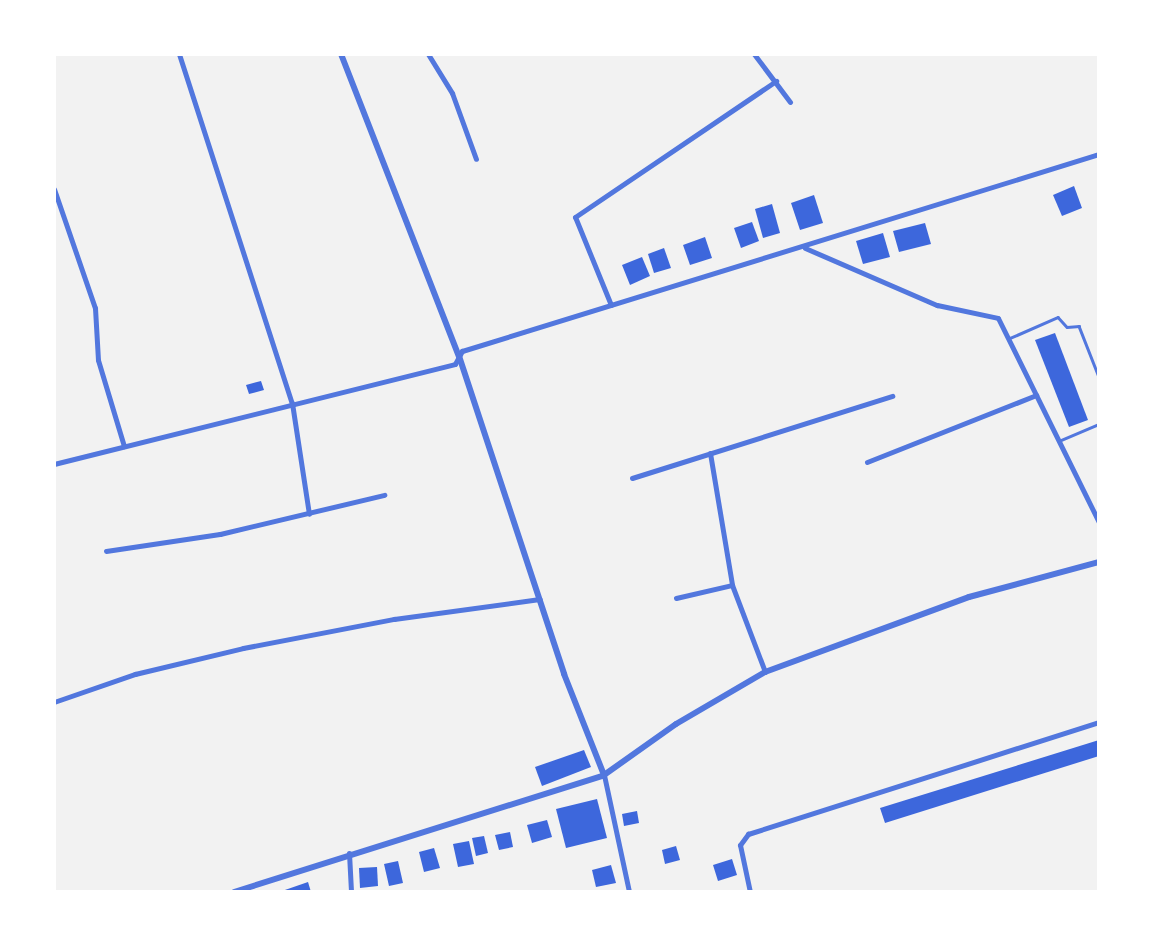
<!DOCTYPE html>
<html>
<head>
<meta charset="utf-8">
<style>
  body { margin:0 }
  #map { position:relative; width:1153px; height:946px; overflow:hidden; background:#f2f2f2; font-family:Inter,sans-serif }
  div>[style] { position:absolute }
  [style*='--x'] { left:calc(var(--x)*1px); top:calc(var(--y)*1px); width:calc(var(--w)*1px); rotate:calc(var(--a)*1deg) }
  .building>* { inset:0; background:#3d67dc }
  .service>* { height:2.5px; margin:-1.25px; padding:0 1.25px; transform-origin:1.25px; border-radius:1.25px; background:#5277de }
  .minor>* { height:5px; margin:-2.5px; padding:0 2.5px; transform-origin:2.5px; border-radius:2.5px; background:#5277de }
  .tertiary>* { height:6px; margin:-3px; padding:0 3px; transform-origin:3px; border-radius:3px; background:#5277de }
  span { translate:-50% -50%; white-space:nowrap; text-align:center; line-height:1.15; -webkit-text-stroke:7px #fff; paint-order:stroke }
  .frame { position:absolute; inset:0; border:56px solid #fff; pointer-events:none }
</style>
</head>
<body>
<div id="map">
  <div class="building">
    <i style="clip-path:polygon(1074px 186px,1082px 208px,1062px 216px,1053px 195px)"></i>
    <i style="clip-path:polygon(814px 195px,823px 223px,800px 230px,791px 203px)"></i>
    <i style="clip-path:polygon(772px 204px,780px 233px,763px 238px,755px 209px)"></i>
    <i style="clip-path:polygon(752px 222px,759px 241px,741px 248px,734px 228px)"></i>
    <i style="clip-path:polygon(925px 223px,931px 244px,899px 252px,893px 231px)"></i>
    <i style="clip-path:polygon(883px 233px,890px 257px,863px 264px,856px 241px)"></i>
    <i style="clip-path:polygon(705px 237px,712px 258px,690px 265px,683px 245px)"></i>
    <i style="clip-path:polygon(664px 248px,671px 268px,654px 273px,648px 254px)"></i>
    <i style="clip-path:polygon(642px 257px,650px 276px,630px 285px,622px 265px)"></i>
    <i style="clip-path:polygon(1055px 333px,1088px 420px,1069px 427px,1035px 340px)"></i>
    <i style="clip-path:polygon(261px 381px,264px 390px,249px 394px,246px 385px)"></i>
    <i style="clip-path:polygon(1099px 740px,1099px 756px,885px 823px,880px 808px)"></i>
    <i style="clip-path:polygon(584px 750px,591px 767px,542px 786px,535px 767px)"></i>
    <i style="clip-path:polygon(597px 799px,607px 838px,566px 848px,556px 809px)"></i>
    <i style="clip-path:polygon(637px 811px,639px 823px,624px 826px,622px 814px)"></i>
    <i style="clip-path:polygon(547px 820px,552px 837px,532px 843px,527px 825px)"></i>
    <i style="clip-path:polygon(510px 832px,513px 847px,499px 850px,495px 835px)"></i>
    <i style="clip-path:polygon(484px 836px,488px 853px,476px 856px,472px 838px)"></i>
    <i style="clip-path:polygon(469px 841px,474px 864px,458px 867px,453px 844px)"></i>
    <i style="clip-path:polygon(676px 846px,680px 860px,665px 864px,662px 850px)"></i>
    <i style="clip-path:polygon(434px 848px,440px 868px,424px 872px,419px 852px)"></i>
    <i style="clip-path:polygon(732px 859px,737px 875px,718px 881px,713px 865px)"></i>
    <i style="clip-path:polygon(398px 861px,403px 883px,389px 886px,384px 864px)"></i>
    <i style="clip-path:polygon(611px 865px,616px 883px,596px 887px,592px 870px)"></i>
    <i style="clip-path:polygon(377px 867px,378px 886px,360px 888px,359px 868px)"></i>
    <i style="clip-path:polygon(308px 882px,311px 892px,282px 892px,282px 891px)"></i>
  </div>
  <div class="service">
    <i style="--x:1010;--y:338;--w:52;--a:-23.6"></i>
    <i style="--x:1058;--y:317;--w:13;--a:48"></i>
    <i style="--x:1067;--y:327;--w:12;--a:-5"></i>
    <i style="--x:1079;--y:326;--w:55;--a:68.6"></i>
    <i style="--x:1059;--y:441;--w:43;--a:-23"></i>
  </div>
  <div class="minor">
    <i style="--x:179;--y:54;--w:367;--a:72.1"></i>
    <i style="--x:292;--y:403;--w:112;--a:81.3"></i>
    <i style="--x:428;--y:54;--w:46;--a:58.4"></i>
    <i style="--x:452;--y:93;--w:70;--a:70"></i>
    <i style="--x:754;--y:54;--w:60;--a:53.1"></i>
    <i style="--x:54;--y:189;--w:126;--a:71"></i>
    <i style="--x:95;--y:308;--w:52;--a:86.7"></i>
    <i style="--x:98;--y:360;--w:90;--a:73.2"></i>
    <i style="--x:805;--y:248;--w:144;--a:23.4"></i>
    <i style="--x:937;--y:305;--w:62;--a:12"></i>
    <i style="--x:998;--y:318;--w:228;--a:63.7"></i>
    <i style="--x:611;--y:305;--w:95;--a:-112.2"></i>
    <i style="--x:575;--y:217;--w:243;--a:-34.1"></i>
    <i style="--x:710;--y:453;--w:134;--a:80.5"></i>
    <i style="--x:732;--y:585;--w:93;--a:69.2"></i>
    <i style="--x:867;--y:462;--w:182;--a:-21.6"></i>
    <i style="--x:54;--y:464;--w:413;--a:-14"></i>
    <i style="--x:455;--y:364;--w:15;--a:-62"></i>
    <i style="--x:462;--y:351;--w:667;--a:-17.18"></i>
    <i style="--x:632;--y:478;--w:273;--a:-17.5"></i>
    <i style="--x:106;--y:551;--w:115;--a:-8.5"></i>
    <i style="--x:220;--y:534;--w:169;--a:-13.4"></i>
    <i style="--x:676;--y:598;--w:57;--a:-13.1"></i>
    <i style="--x:54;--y:702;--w:86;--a:-19.1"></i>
    <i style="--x:135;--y:674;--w:111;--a:-13.5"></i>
    <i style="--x:243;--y:648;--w:154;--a:-10.9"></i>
    <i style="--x:394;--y:619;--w:147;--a:-7.8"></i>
    <i style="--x:604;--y:775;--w:120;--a:77.9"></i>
    <i style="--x:349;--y:853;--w:39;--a:87"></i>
    <i style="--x:750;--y:892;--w:48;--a:-102"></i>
    <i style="--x:740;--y:845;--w:14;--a:-54"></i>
    <i style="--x:748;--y:834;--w:368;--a:-17.7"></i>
  </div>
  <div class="tertiary">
    <i style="--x:341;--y:54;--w:324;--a:68.7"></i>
    <i style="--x:459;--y:356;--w:335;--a:71.7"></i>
    <i style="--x:564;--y:674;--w:109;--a:68.4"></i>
    <i style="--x:234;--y:892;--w:388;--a:-17.5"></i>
    <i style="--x:604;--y:775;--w:88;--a:-35.3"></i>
    <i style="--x:676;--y:724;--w:103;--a:-30.3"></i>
    <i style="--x:765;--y:672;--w:217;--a:-20.2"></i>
    <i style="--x:969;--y:597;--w:135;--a:-15.1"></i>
  </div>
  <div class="frame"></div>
</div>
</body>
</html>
